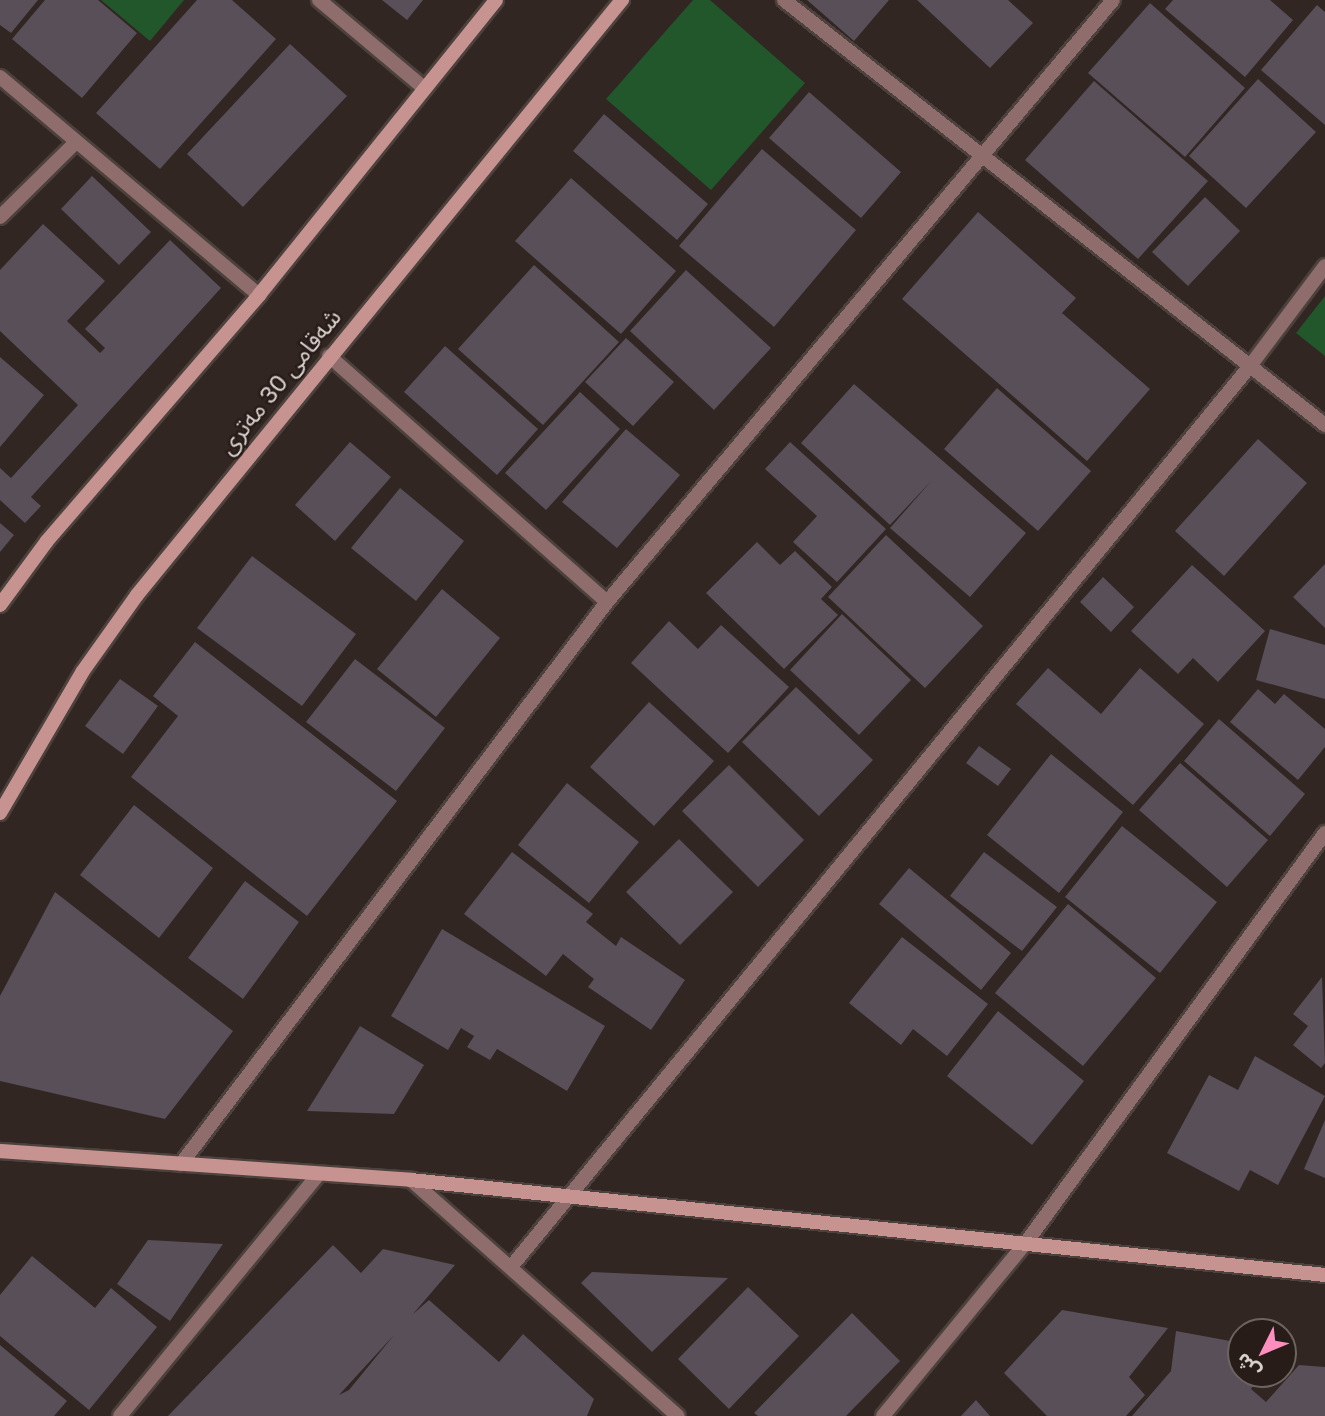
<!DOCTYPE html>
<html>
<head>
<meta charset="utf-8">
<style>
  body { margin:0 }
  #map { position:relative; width:1325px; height:1416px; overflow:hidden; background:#312621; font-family:"Golos Text","Noto Sans Arabic",sans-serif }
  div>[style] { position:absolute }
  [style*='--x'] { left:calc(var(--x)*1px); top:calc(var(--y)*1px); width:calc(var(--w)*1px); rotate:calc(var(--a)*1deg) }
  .green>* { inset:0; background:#21572b }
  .building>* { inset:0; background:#584f59 }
  .roads { filter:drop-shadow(2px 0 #4c413c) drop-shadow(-2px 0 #4c413c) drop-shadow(0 2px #4c413c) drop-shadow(0 -2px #4c413c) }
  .street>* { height:14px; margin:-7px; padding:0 7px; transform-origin:7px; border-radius:7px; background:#8e6d6c }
  .secondary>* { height:14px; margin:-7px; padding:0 7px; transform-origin:7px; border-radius:7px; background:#c79391 }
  span { translate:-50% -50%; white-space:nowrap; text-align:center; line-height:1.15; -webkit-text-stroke:5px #271c18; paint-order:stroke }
  .street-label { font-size:24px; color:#d7cfcc }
  .north { position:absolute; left:1227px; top:1318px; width:70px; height:70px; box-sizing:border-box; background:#271c18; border:2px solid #6d6460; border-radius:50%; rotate:227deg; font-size:19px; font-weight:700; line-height:28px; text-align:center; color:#d7cfcc }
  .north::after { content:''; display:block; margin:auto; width:24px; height:32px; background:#fe8ebe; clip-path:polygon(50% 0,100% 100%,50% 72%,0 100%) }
</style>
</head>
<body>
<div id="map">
  <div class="green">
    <i style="clip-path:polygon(101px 0,184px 0,150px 41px)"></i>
    <i style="clip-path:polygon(693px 0,710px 0,805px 83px,711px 190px,606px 99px)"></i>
    <i style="clip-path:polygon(1325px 296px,1325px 356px,1296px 333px)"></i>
  </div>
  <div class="building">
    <i style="clip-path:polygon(0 0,38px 0,11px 33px,0 25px)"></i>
    <i style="clip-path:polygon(45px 0,98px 0,137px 33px,82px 98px,12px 39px)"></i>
    <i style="clip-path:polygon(197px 0,232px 0,276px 39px,160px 169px,96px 113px)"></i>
    <i style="clip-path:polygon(382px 0,423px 0,407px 20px)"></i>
    <i style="clip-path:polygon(807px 0,889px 0,854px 41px)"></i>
    <i style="clip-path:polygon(917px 0,1008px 0,1033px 23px,990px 68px)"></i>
    <i style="clip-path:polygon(1173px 0,1270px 0,1293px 20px,1245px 77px,1165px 9px)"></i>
    <i style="clip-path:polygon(1150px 3px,1245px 88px,1185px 157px,1088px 73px)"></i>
    <i style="clip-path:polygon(1317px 5px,1325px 12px,1325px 125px,1261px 70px)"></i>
    <i style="clip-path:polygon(290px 44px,347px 96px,243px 207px,187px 154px)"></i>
    <i style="clip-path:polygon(1258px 79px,1316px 132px,1246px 208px,1189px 156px)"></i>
    <i style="clip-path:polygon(1094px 81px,1208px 181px,1138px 259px,1025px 160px)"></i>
    <i style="clip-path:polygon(809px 92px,901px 172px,861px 218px,769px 138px)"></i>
    <i style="clip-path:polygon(604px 114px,708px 204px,677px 240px,573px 151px)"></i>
    <i style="clip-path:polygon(762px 149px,856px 230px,774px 327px,679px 246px)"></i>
    <i style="clip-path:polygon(92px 176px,151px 232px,119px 265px,61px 209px)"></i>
    <i style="clip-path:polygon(571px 178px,676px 271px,621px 334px,515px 241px)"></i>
    <i style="clip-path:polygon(1205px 197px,1240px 231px,1188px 286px,1152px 252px)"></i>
    <i style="clip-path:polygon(978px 212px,1076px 298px,1062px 313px,1150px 389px,1087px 461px,902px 299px)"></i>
    <i style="clip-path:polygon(43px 224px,105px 281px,67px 321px,100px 353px,105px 348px,85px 329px,170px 240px,221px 288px,31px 497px,41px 506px,25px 523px,0 500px,0 468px,11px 478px,78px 405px,0 331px,0 270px)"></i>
    <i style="clip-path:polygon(534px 265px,619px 342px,543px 425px,458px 349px)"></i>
    <i style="clip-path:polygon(686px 270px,771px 348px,714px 410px,630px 331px)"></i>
    <i style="clip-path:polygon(626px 338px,674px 382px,633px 426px,585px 382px)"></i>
    <i style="clip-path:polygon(445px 346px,538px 429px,497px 475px,404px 392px)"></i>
    <i style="clip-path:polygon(0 357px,44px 395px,0 447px)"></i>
    <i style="clip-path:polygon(854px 384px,1026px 533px,970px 597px,890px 528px,933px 479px,890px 525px,801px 443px)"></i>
    <i style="clip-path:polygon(997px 388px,1091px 471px,1038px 531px,944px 449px)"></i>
    <i style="clip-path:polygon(580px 392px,620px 429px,546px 510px,505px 473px)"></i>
    <i style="clip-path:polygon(626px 429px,680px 475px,617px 548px,562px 502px)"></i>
    <i style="clip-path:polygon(1258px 439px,1307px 483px,1224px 576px,1175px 531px)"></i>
    <i style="clip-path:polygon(350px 442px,391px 477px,335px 541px,295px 505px)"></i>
    <i style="clip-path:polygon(790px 442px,886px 529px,837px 582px,793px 542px,817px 516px,765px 469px)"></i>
    <i style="clip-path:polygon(400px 488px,464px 541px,416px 601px,351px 548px)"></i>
    <i style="clip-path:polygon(0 523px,14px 535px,0 552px)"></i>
    <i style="clip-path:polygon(886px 535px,983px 626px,925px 688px,828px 597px)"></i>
    <i style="clip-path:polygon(757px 542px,780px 565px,795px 551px,832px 587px,821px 599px,838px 615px,784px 669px,706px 593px)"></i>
    <i style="clip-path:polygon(252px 556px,356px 634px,302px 706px,197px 628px)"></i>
    <i style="clip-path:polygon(1325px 564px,1325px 628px,1293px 597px)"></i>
    <i style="clip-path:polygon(1192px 565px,1265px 631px,1218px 682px,1193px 658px,1178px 674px,1131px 631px)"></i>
    <i style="clip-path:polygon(1103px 577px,1134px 607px,1111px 632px,1080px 602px)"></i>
    <i style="clip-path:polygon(442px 589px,500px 638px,436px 717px,377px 669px)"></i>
    <i style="clip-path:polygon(842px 614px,911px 680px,859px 735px,790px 670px)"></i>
    <i style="clip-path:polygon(669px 621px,698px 649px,721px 625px,789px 687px,728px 753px,631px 663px)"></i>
    <i style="clip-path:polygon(1270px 629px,1325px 645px,1325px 699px,1256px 680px)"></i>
    <i style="clip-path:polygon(195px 642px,397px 801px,307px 916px,131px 777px,178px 716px,153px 696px)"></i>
    <i style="clip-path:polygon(355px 659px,445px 728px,396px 791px,306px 722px)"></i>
    <i style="clip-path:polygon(1048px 668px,1101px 714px,1140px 668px,1204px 724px,1133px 805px,1016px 704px)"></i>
    <i style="clip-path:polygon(120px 679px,158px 706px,123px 754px,85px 726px)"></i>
    <i style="clip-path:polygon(796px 687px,873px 760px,819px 816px,742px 742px)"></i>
    <i style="clip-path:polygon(1258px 689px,1275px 704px,1284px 694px,1325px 729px,1325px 747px,1298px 780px,1230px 722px)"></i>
    <i style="clip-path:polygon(649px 702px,714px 761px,654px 826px,590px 767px)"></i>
    <i style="clip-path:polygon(1219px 719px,1305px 794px,1270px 836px,1184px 761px)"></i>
    <i style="clip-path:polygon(979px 746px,1011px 769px,998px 786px,966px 763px)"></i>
    <i style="clip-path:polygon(1051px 754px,1123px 812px,1059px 893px,987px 835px)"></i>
    <i style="clip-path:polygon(1180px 763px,1268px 840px,1227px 887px,1139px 810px)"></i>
    <i style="clip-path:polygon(729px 765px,804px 840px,758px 887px,682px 811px)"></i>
    <i style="clip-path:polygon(567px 783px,639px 842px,589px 903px,518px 845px)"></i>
    <i style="clip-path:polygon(134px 805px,213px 868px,159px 938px,80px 875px)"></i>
    <i style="clip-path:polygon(1122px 826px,1217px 902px,1160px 973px,1065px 897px)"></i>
    <i style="clip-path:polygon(679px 839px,733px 892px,680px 945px,626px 892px)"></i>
    <i style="clip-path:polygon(512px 852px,593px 914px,586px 922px,616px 946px,621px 937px,685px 980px,651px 1030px,588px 987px,594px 979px,563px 954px,546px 976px,464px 914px)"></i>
    <i style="clip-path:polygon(984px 852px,1057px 907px,1022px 951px,950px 896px)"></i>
    <i style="clip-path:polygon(909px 868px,1011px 953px,981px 990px,879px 904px)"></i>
    <i style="clip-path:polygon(245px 881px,299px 922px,243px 999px,188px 958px)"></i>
    <i style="clip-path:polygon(55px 892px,233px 1031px,165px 1119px,0 1081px,0 996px)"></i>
    <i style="clip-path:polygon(1068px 904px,1156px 978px,1083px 1066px,995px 993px)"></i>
    <i style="clip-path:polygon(442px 929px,605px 1026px,567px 1091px,497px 1049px,490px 1060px,467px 1047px,474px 1036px,461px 1028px,448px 1050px,391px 1016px)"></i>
    <i style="clip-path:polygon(902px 937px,988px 1004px,947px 1056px,913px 1029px,901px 1045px,849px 1003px)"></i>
    <i style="clip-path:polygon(1322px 977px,1325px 1063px,1321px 1068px,1293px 1045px,1308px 1026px,1293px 1014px)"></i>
    <i style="clip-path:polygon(998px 1011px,1084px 1081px,1032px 1145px,947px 1076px)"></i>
    <i style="clip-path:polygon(360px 1026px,424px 1065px,394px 1114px,307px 1111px)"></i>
    <i style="clip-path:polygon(1255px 1056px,1325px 1096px,1278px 1185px,1250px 1170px,1239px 1191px,1167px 1153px,1209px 1075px,1238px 1090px)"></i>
    <i style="clip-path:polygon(1325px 1120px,1325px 1178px,1304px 1169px)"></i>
    <i style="clip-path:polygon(148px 1240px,223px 1244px,170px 1321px,117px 1284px)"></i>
    <i style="clip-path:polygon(evenodd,333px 1245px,361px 1273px,383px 1249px,455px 1265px,413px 1314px,429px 1300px,499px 1362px,523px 1334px,594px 1399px,587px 1416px,168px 1416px,333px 1245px,394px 1335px,349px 1390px,339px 1395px,394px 1335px)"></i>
    <i style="clip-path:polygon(32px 1256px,95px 1308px,111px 1288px,157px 1327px,89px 1410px,0 1336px,0 1295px)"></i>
    <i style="clip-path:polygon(592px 1272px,728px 1278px,652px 1352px,581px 1283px)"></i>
    <i style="clip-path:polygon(748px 1287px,799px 1336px,729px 1409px,678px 1359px)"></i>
    <i style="clip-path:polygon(1062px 1310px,1168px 1328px,1129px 1377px,1145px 1395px,1126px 1416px,1047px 1416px,1004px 1373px)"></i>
    <i style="clip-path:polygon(852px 1313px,900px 1361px,846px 1416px,758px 1416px,754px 1413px)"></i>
    <i style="clip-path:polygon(1176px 1331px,1241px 1343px,1241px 1374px,1251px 1374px,1247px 1379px,1254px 1385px,1251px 1389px,1266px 1402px,1299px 1365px,1325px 1367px,1325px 1416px,1132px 1416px,1171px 1371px)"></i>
    <i style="clip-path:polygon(0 1345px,67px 1401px,54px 1416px,0 1416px)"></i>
    <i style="clip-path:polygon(976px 1400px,990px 1416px,961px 1416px)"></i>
  </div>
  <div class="roads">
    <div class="street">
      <i style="--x:319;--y:0;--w:138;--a:40"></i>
      <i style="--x:784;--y:0;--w:688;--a:38.15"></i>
      <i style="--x:0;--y:77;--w:339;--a:40.1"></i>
      <i style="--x:0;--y:217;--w:107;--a:-44.6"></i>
      <i style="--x:329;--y:356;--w:371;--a:41.5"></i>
      <i style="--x:181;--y:1164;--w:705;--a:-52.84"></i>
      <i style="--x:607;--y:602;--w:786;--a:-49.95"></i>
      <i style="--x:411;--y:1180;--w:356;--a:41.5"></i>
      <i style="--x:511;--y:1267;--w:1165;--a:-50.64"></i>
      <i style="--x:1250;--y:366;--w:125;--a:-53.1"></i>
      <i style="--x:120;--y:1416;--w:310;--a:-50.6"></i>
      <i style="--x:883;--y:1416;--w:223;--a:-50.5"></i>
      <i style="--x:1025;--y:1244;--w:509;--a:-53.87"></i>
    </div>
    <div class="secondary">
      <i style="--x:0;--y:605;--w:79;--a:-53.7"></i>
      <i style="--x:47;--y:541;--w:325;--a:-49.2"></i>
      <i style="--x:259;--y:295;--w:378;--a:-51.2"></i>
      <i style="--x:0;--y:813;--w:164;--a:-59.7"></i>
      <i style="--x:83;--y:671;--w:93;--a:-54.6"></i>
      <i style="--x:137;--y:595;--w:768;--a:-50.82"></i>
      <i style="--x:0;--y:1151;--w:412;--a:4"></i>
      <i style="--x:411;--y:1180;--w:919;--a:5.93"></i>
    </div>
  </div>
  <div class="street-label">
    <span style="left:279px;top:381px;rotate:-51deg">شەقامی 30 مەتری</span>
  </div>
  <div class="north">ش</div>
</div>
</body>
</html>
